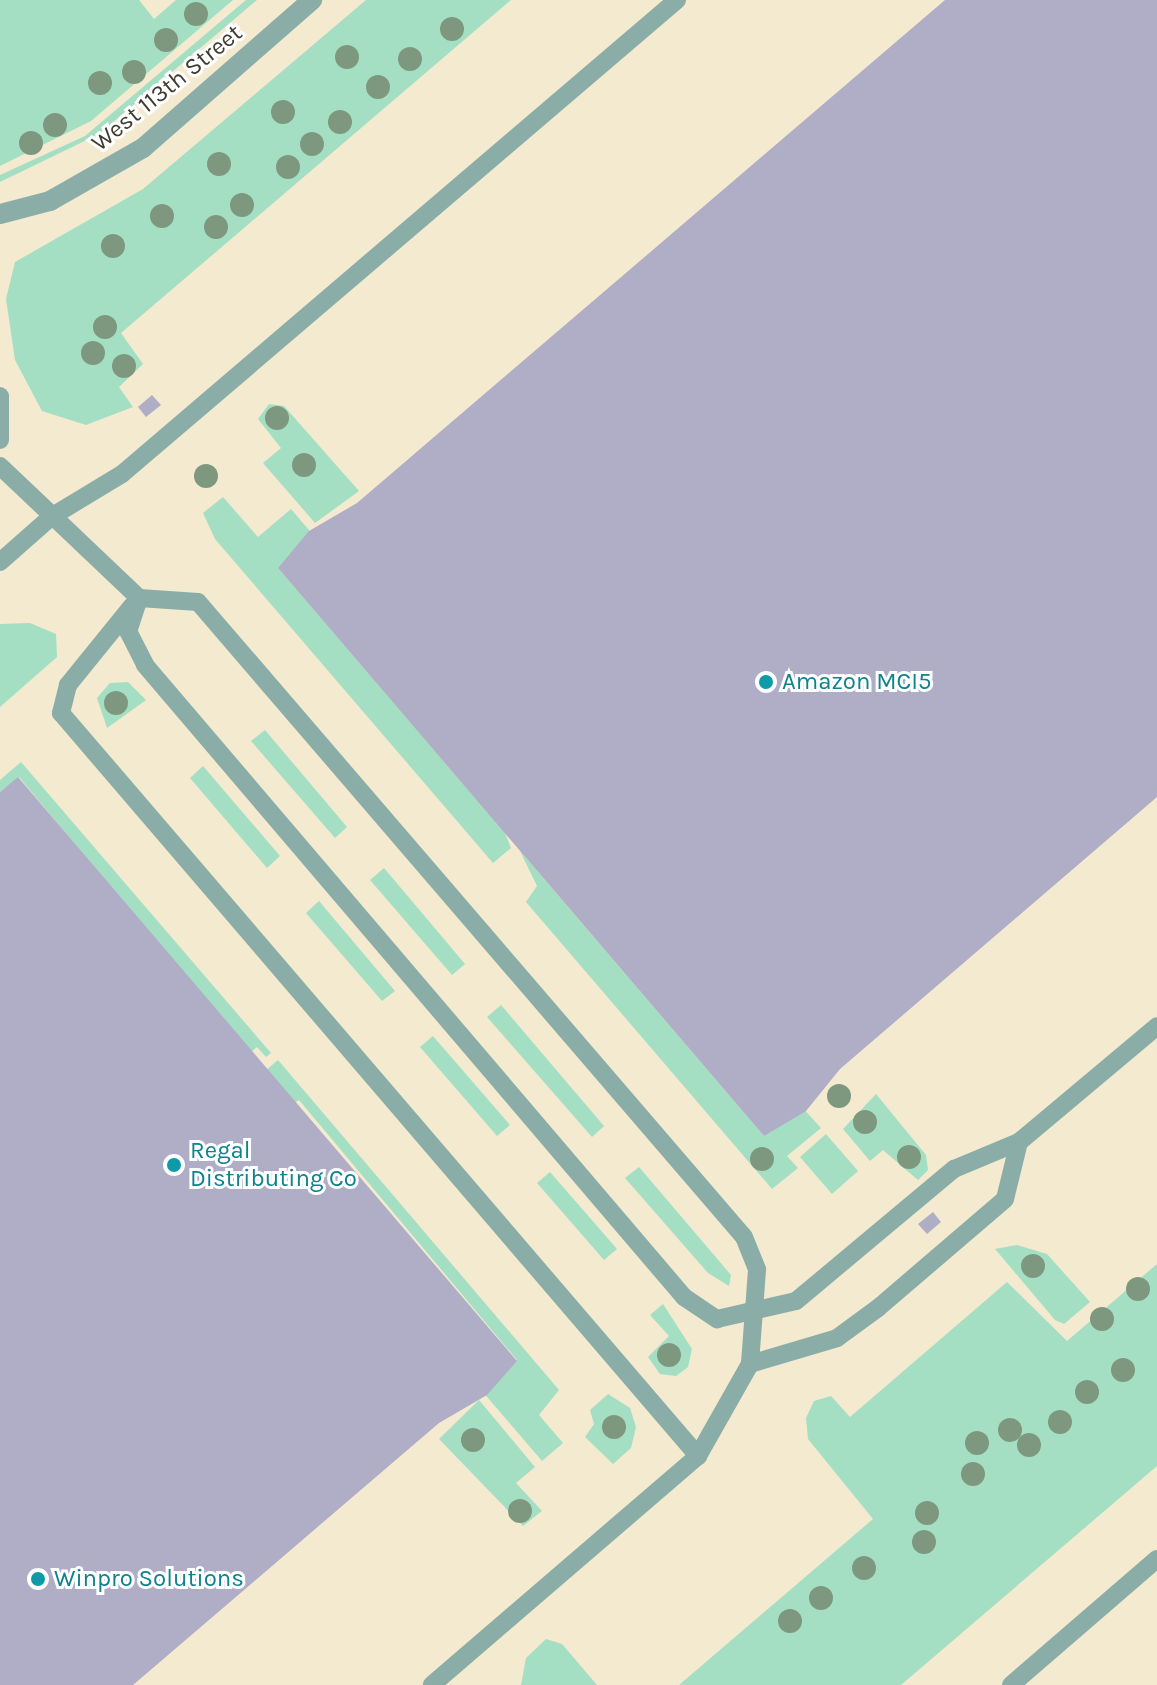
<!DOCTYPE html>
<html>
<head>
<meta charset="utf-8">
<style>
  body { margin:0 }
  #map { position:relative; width:1157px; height:1685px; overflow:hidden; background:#f3eacf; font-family:Karla,sans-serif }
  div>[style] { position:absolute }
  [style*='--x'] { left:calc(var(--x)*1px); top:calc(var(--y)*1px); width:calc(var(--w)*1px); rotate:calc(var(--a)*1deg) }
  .green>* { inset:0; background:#a4dfc3 }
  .building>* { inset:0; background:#b0adc7 }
  .service>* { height:18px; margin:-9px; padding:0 9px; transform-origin:9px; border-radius:9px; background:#8aada8 }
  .minor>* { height:20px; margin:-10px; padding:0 10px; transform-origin:10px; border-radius:10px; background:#8aada8 }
  .trees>* { width:24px; height:24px; margin:-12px; border-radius:50%; background:#7e9880 }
  .dots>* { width:22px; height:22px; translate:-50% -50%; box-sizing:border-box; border:4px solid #fff; border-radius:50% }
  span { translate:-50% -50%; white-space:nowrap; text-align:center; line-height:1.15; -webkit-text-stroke:6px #fff; paint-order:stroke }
  .street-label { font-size:24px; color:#3f3b30 }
  .culture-label { font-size:24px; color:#0d838f }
  .left { translate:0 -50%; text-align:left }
</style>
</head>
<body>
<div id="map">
  <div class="green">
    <i style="clip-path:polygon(0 0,139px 0,154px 19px,176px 0,233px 0,91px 121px,0 166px)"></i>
    <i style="clip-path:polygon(246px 0,257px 0,99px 134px,0 182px,0 175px,85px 136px)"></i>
    <i style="clip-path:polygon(366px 0,511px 0,121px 333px,143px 364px,119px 387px,133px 407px,86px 425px,42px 411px,15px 360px,6px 299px,15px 262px,143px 189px)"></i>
    <i style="clip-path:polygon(269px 404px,284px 406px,359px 491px,315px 523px,263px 463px,281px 448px,258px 419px)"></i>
    <i style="clip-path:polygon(223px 497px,258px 537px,291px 509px,314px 536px,278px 568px,505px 833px,511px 848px,493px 863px,215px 539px,203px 513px)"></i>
    <i style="clip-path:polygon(30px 623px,56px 634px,57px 657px,0 707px,0 624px)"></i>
    <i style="clip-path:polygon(128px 682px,146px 700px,107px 728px,97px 698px,110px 683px)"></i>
    <i style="clip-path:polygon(265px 730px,347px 827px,335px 838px,251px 741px)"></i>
    <i style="clip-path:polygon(21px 762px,271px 1053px,266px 1057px,257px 1047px,250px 1053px,19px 777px,0 792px,0 780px)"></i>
    <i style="clip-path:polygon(203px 766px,280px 856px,267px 868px,190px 778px)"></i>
    <i style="clip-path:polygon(520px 851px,764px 1136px,801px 1106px,821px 1128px,787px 1156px,798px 1168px,772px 1189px,526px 902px,537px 886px)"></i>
    <i style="clip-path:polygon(384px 868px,465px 964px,452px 975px,370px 880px)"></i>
    <i style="clip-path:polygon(319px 901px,395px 991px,382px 1001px,306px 913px)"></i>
    <i style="clip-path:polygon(501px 1005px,604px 1126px,592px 1137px,487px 1017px)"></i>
    <i style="clip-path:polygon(433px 1036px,510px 1125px,497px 1136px,420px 1047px)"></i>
    <i style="clip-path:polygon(278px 1060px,559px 1390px,539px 1415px,563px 1443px,542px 1461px,482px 1391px,517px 1360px,299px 1100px,293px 1104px,265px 1071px)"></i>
    <i style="clip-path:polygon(876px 1094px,926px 1155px,928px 1170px,918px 1180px,883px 1150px,870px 1161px,843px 1129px)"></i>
    <i style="clip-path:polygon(826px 1134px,858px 1171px,832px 1194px,800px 1157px)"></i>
    <i style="clip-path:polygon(639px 1167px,731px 1275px,729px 1286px,708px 1273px,625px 1178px)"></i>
    <i style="clip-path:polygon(550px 1172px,617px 1249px,604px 1260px,537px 1183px)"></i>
    <i style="clip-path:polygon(1017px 1245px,1047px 1254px,1090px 1302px,1064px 1324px,1055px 1320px,995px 1249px)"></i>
    <i style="clip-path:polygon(1157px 1264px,1157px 1466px,901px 1685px,679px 1685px,873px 1519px,808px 1439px,806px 1418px,814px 1401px,831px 1396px,850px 1417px,1007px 1282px,1067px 1341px)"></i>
    <i style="clip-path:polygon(663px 1304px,692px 1349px,688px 1367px,676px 1376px,660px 1374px,648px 1357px,669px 1336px,650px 1315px)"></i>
    <i style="clip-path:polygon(608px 1394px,630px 1408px,636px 1427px,631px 1448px,613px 1464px,585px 1437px,594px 1424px,590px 1410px)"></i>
    <i style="clip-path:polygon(479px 1400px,535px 1467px,516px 1483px,542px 1511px,523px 1526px,439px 1439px)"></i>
    <i style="clip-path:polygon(546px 1639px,562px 1644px,597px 1685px,521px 1685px,526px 1658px)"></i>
  </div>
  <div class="building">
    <i style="clip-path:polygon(945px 0,1157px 0,1157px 797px,840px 1069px,806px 1111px,764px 1136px,278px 568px,309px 531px,357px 503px)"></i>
    <i style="clip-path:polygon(152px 395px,161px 405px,146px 417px,138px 407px)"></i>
    <i style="clip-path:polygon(18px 777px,517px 1361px,487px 1395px,439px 1423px,133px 1685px,0 1685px,0 792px)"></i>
    <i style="clip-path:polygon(933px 1212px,941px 1222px,927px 1234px,918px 1224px)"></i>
  </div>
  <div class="service">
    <i style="--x:0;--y:396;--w:44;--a:90"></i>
    <i style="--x:0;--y:466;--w:192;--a:43.5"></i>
    <i style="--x:139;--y:598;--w:59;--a:3.9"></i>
    <i style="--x:198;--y:602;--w:837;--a:49.31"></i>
    <i style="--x:744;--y:1237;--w:35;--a:68"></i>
    <i style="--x:757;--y:1270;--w:94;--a:94.3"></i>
    <i style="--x:750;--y:1364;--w:106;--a:119.5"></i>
    <i style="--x:698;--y:1456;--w:351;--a:139.3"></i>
    <i style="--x:0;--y:562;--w:68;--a:-41.4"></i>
    <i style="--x:51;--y:517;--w:83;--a:-31.2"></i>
    <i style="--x:122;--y:474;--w:730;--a:-40.5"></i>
    <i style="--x:139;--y:598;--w:35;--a:108"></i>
    <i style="--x:128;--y:631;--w:38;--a:63"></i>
    <i style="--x:145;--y:665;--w:831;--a:49.54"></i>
    <i style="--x:684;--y:1297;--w:40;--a:34"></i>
    <i style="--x:717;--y:1319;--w:81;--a:-12.8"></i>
    <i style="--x:796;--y:1301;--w:206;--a:-39.9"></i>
    <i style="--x:954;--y:1169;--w:70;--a:-22.6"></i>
    <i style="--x:1019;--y:1142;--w:180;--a:-40"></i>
    <i style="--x:132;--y:606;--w:102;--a:129"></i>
    <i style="--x:68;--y:685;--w:29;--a:104"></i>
    <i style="--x:61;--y:713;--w:979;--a:49.39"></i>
    <i style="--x:750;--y:1364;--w:91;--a:-16.6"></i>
    <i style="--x:837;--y:1338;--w:51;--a:-36.2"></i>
    <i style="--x:878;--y:1308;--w:167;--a:-40.6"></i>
    <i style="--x:1005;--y:1199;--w:59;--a:-76.2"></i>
    <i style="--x:1011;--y:1685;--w:193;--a:-40.8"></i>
  </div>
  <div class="minor">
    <i style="--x:0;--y:214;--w:52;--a:-14.6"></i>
    <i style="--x:50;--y:201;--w:107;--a:-29.7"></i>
    <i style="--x:143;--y:148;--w:225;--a:-41.2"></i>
  </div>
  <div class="trees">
    <i style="left:196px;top:14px"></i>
    <i style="left:452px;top:29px"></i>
    <i style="left:166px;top:40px"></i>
    <i style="left:347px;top:57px"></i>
    <i style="left:410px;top:59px"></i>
    <i style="left:134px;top:72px"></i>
    <i style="left:100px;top:83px"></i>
    <i style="left:378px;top:87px"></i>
    <i style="left:283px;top:112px"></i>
    <i style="left:340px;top:122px"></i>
    <i style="left:55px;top:125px"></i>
    <i style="left:31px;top:143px"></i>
    <i style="left:312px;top:144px"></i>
    <i style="left:219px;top:164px"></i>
    <i style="left:288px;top:167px"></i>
    <i style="left:242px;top:205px"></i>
    <i style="left:162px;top:216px"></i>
    <i style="left:216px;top:227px"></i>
    <i style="left:113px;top:246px"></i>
    <i style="left:105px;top:327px"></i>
    <i style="left:93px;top:353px"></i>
    <i style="left:124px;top:366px"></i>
    <i style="left:277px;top:418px"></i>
    <i style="left:304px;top:465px"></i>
    <i style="left:206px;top:476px"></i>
    <i style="left:116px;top:703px"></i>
    <i style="left:839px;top:1096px"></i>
    <i style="left:865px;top:1122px"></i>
    <i style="left:909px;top:1157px"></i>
    <i style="left:762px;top:1159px"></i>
    <i style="left:1033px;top:1266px"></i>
    <i style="left:1138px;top:1289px"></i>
    <i style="left:1102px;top:1319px"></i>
    <i style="left:669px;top:1355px"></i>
    <i style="left:1123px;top:1370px"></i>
    <i style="left:1087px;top:1392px"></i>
    <i style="left:1060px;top:1422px"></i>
    <i style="left:614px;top:1427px"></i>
    <i style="left:1010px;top:1430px"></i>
    <i style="left:473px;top:1440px"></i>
    <i style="left:977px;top:1443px"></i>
    <i style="left:1029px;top:1445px"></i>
    <i style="left:973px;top:1474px"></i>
    <i style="left:520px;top:1511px"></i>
    <i style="left:927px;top:1513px"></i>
    <i style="left:924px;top:1542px"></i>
    <i style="left:864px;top:1568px"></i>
    <i style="left:821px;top:1598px"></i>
    <i style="left:790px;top:1621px"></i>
  </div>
  <div class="dots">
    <i style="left:766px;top:682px;background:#0f9aa8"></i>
    <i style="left:174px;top:1165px;background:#0f9aa8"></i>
    <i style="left:38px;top:1579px;background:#0f9aa8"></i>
  </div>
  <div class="street-label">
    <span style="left:167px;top:88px;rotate:-39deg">West 113th Street</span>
  </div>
  <div class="culture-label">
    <span class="left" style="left:782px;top:682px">Amazon MCI5</span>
    <span class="left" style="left:190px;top:1165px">Regal<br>Distributing Co</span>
    <span class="left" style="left:54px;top:1579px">Winpro Solutions</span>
  </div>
</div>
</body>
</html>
